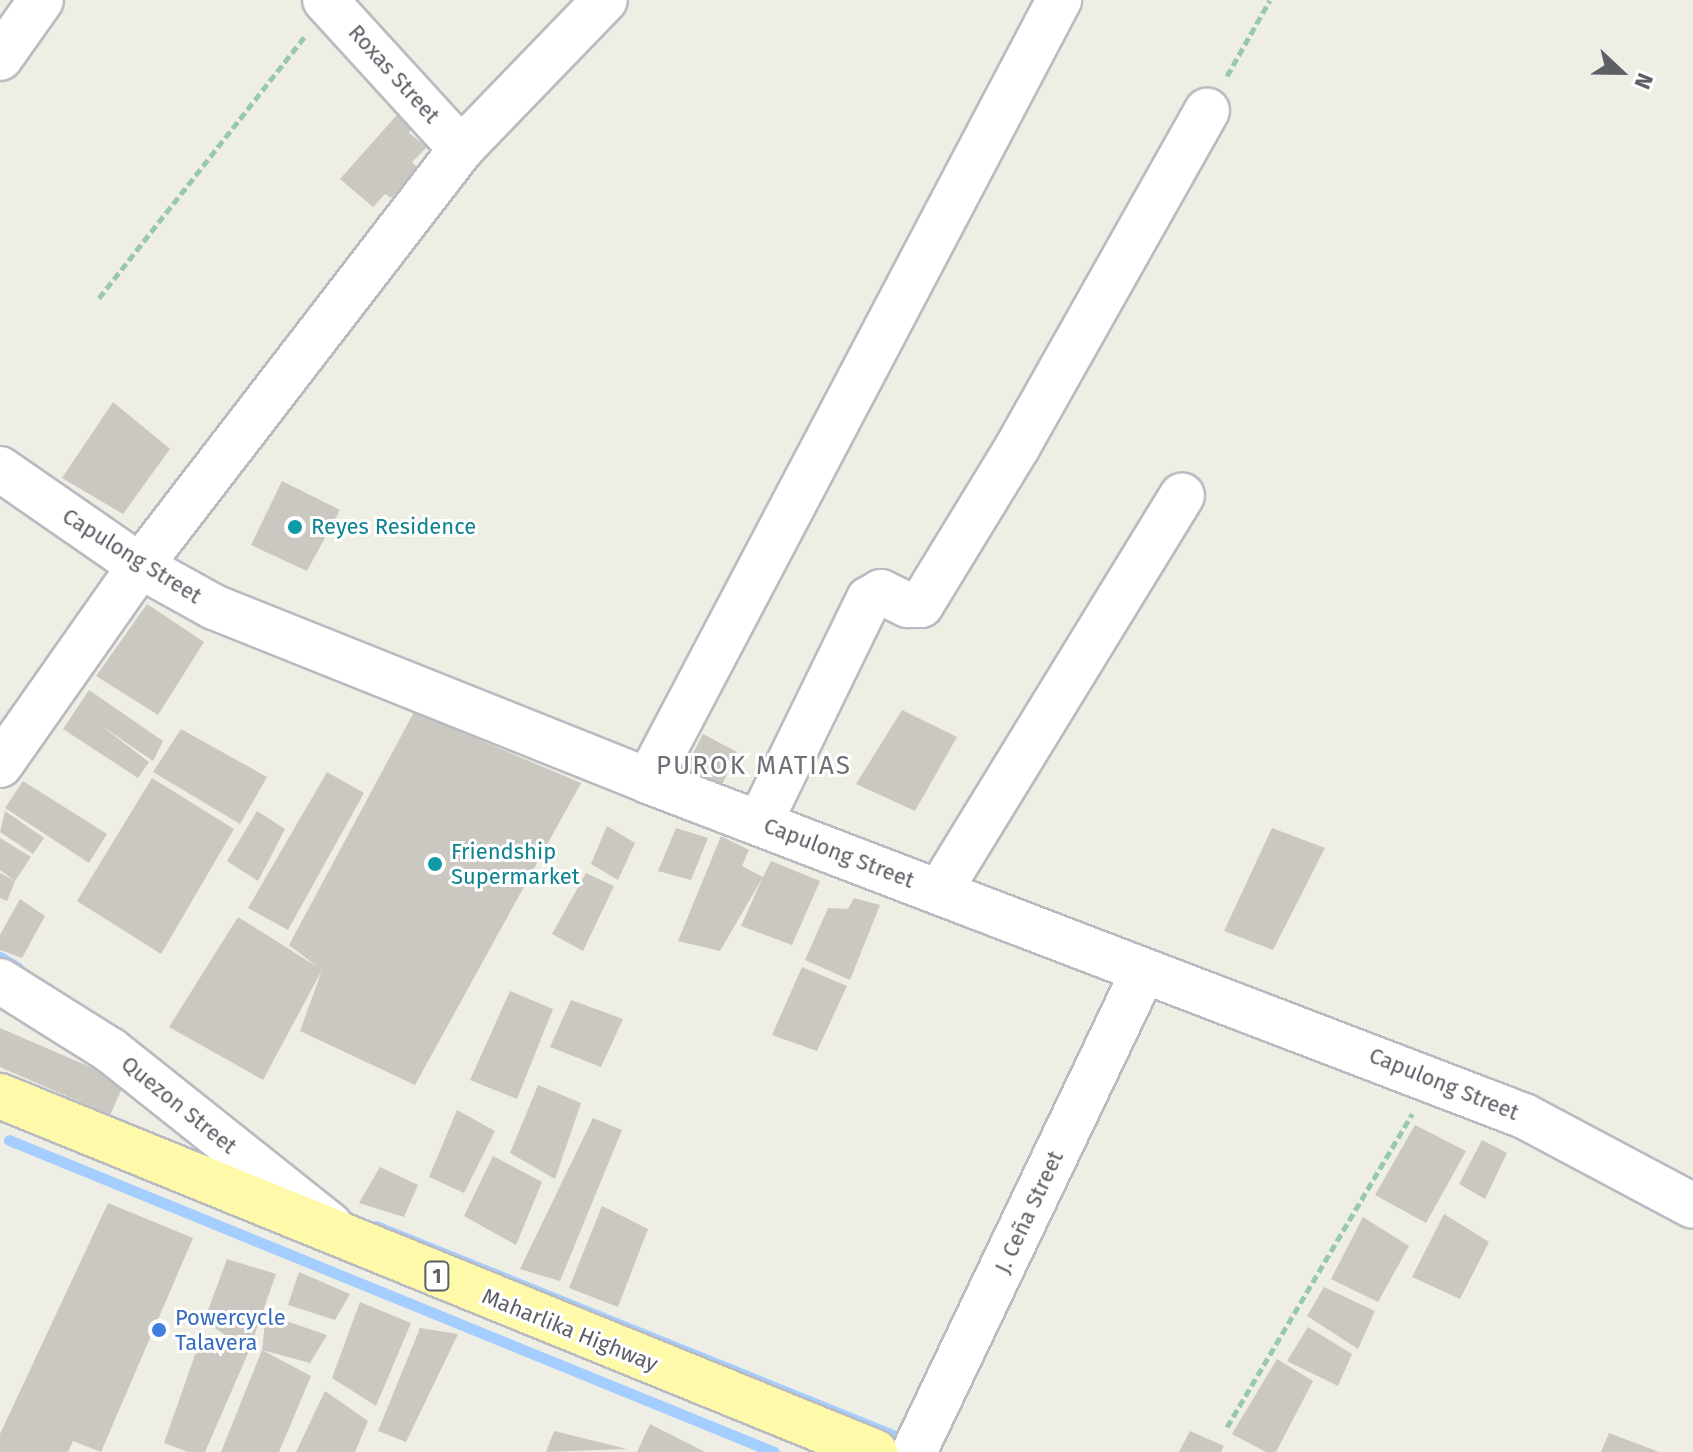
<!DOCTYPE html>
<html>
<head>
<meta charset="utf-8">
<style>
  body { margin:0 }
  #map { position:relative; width:1693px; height:1452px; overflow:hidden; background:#efeee4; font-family:"Fira Sans",sans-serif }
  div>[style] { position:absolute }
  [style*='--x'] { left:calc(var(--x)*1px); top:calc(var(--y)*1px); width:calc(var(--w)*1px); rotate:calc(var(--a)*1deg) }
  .stream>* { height:11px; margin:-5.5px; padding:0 5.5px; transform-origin:5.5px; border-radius:5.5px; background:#a4ceff }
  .building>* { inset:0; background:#cac8c1 }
  .path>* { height:5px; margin-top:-2.5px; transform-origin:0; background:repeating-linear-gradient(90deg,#98c9ab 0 8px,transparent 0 12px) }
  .roads { filter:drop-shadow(2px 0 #b9bbc0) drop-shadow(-2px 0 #b9bbc0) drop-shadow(0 2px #b9bbc0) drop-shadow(0 -2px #b9bbc0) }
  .minor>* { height:44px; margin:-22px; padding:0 22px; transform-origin:22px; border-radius:22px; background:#fff }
  .major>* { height:44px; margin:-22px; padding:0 22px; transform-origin:22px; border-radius:22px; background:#fffaa9 }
  .dots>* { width:22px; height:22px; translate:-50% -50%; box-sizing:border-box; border:4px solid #fff; border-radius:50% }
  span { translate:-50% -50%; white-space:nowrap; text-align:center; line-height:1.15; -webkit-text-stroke:6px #fff; paint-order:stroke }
  .shield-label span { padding:2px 6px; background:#fff; border:2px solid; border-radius:6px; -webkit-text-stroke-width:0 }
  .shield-label { font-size:20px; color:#5c5f65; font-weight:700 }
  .street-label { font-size:22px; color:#5c5f65 }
  .culture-label { font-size:22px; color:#0d838f }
  .left { translate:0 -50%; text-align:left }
  .shop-label { font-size:22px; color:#366cbe }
  .quarter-label { font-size:26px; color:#6d7177; letter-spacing:2px }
  .north { position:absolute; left:1581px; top:32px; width:80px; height:80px; -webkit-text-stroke:6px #fff; paint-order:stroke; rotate:112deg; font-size:22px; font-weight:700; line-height:32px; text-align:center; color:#5c5f65 }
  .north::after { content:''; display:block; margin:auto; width:28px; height:36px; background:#5c5f65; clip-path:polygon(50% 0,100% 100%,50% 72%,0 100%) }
</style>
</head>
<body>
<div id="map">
  <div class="stream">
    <i style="--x:0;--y:957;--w:21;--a:31"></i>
    <i style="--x:9;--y:1140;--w:826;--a:22.19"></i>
    <i style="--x:376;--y:1226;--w:563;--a:22.01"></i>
  </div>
  <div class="building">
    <i style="clip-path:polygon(404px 107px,418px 119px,409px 133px,427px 147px,412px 162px,418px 168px,391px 198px,385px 194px,373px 207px,340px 179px)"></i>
    <i style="clip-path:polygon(113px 402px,170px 449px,123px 514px,62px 478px)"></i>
    <i style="clip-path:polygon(282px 481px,340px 510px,307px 571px,251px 545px)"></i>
    <i style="clip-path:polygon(147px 604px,204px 642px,158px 715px,96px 676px)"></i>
    <i style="clip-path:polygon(89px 690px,163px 741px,153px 761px,99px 724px,149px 762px,138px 778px,63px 729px)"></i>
    <i style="clip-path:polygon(902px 710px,957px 737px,915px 811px,856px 784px)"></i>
    <i style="clip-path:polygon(414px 712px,581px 783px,415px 1085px,300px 1031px,322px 970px,263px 1080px,169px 1027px,238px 917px,319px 968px,289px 945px)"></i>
    <i style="clip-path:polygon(181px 729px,267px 777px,240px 824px,153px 772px)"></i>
    <i style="clip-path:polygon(703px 734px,737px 752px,717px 796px,681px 776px)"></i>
    <i style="clip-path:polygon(327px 772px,364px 793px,288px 930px,248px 908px)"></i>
    <i style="clip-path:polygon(152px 778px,234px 829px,161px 954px,77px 901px)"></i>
    <i style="clip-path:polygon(23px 781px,107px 834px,89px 863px,5px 808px)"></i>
    <i style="clip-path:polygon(5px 811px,44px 838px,33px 854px,0 832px)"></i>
    <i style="clip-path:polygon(257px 811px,285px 829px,258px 881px,227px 861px)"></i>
    <i style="clip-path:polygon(607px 826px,635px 843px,618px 880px,591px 864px)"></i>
    <i style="clip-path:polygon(676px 828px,708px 838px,691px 880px,658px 871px)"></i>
    <i style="clip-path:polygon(1272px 828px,1325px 848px,1273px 950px,1224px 931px)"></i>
    <i style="clip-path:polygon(721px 836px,749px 850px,742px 866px,763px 877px,771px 861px,820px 881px,792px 945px,741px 926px,763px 877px,720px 951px,678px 941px)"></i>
    <i style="clip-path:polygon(0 838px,31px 857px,15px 881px,0 870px)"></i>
    <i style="clip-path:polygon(0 873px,15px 881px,7px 901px,0 898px)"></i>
    <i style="clip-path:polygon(586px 873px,614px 886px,583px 951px,552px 934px)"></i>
    <i style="clip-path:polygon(854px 898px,880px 905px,850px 980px,805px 960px,828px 908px,848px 909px)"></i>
    <i style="clip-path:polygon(20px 899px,45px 916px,22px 958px,0 950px,0 935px)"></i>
    <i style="clip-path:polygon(802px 967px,847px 986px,817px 1051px,772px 1035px)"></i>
    <i style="clip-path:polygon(510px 991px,553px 1009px,517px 1099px,470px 1080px)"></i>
    <i style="clip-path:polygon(571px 1000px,623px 1019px,601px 1067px,550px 1047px)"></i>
    <i style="clip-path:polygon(0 1028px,125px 1082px,110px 1115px,0 1067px)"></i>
    <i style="clip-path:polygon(538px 1085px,581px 1103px,555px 1179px,510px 1153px)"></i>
    <i style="clip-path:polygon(457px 1110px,495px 1131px,464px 1193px,429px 1177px)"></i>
    <i style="clip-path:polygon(593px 1118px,622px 1130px,560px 1281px,520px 1269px)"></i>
    <i style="clip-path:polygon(1415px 1125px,1466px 1151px,1426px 1223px,1375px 1195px)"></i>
    <i style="clip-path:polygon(1482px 1140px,1507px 1153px,1485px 1199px,1459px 1184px)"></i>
    <i style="clip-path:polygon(493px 1156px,542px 1182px,516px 1245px,464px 1216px)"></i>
    <i style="clip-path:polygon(380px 1167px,418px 1185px,404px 1217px,359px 1203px)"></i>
    <i style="clip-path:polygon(108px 1203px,193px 1238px,101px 1452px,73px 1441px,68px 1452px,0 1452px,0 1434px)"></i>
    <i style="clip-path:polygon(602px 1206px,648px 1229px,618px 1307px,569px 1288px)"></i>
    <i style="clip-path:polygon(1444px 1214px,1489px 1242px,1460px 1299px,1412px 1277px)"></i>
    <i style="clip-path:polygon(1363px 1217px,1409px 1246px,1378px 1302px,1331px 1279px)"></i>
    <i style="clip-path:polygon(227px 1259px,276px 1274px,249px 1351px,204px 1321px)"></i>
    <i style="clip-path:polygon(299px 1272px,350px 1294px,335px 1320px,288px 1305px)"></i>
    <i style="clip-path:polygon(1324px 1287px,1375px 1311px,1358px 1349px,1307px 1316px)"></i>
    <i style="clip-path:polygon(360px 1302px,411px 1323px,376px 1406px,332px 1378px)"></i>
    <i style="clip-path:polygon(266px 1314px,327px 1335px,310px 1363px,262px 1350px)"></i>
    <i style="clip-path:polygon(1308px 1327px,1352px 1354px,1338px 1386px,1287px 1361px)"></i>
    <i style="clip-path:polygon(420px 1328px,458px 1334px,406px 1442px,378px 1431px)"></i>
    <i style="clip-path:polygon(202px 1335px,249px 1351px,205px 1452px,188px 1452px,164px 1443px)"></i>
    <i style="clip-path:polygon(262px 1350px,311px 1376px,279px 1452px,221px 1452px)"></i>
    <i style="clip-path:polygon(1277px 1359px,1313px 1381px,1276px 1452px,1266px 1452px,1232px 1434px)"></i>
    <i style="clip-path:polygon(325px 1391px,368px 1421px,355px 1452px,296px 1452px)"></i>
    <i style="clip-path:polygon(650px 1424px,705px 1452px,637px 1452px)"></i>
    <i style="clip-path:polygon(554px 1431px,627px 1449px,546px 1452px)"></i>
    <i style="clip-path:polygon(1190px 1431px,1224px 1446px,1221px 1452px,1179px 1452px)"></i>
    <i style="clip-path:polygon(1609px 1433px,1659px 1452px,1601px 1452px)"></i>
  </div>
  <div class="path">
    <i style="--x:1227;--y:76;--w:87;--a:-60.5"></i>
    <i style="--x:99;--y:298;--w:333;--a:-51.8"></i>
    <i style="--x:1227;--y:1427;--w:364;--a:-59.4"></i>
  </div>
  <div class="roads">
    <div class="minor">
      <i style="--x:325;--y:0;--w:202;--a:47.6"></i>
      <i style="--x:0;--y:58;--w:71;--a:-54.7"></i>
      <i style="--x:0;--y:469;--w:170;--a:34.7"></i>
      <i style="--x:140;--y:566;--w:85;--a:29"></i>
      <i style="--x:214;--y:607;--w:468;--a:21.8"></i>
      <i style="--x:648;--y:781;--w:938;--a:20.93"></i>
      <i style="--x:1524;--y:1116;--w:191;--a:28"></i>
      <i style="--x:0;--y:765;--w:243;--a:-54.9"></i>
      <i style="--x:140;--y:566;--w:526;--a:-52.41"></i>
      <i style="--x:461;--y:149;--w:207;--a:-46"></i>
      <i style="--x:648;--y:781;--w:883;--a:-62.24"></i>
      <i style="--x:760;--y:822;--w:248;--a:-64"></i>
      <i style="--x:869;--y:599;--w:14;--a:-30"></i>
      <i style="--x:881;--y:592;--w:30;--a:26"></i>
      <i style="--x:908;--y:605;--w:13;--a:0"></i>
      <i style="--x:921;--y:605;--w:186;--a:-58.6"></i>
      <i style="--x:1018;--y:446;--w:385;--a:-60.6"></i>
      <i style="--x:939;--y:892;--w:465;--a:-58.5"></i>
      <i style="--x:0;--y:981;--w:130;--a:32.1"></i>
      <i style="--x:110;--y:1050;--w:281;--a:38.5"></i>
      <i style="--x:914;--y:1452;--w:532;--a:-64.49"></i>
    </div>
    <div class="major">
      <i style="--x:0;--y:1096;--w:945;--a:22.14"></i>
    </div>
  </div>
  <div class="dots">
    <i style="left:295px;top:527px;background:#0f9aa8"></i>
    <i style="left:435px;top:864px;background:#0f9aa8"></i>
    <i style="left:159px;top:1330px;background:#3f7fe0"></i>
  </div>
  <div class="shield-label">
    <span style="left:437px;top:1276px">1</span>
  </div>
  <div class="street-label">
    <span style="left:394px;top:74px;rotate:48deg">Roxas Street</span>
    <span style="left:132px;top:556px;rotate:32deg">Capulong Street</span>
    <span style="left:839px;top:853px;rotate:21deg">Capulong Street</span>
    <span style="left:1444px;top:1084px;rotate:22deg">Capulong Street</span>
    <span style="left:179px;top:1105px;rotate:39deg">Quezon Street</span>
    <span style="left:1029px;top:1212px;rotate:-65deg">J. Ceña Street</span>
    <span style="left:570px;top:1330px;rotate:22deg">Maharlika Highway</span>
  </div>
  <div class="culture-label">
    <span class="left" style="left:311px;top:527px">Reyes Residence</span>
    <span class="left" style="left:451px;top:864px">Friendship<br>Supermarket</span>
  </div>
  <div class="shop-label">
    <span class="left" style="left:175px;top:1330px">Powercycle<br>Talavera</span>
  </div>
  <div class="quarter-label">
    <span style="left:754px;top:766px">PUROK MATIAS</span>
  </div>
  <div class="north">N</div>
</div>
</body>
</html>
